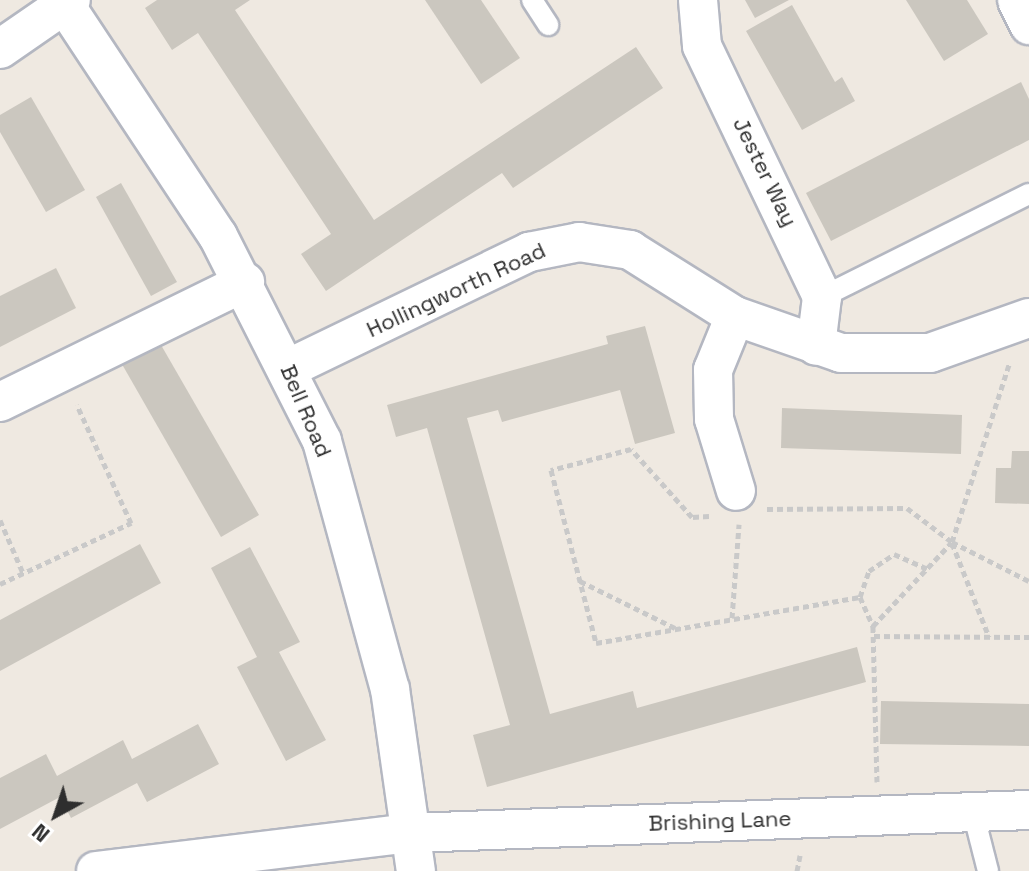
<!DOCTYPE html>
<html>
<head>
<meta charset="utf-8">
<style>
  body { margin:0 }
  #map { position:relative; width:1029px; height:871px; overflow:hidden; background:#efe9e1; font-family:"Space Grotesk",sans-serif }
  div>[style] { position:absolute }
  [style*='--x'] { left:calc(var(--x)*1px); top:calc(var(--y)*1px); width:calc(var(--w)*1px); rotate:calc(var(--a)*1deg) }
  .building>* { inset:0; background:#cbc7bf }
  .path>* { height:5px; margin-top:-2.5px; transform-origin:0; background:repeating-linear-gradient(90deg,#c9c9c9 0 6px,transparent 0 10px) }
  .roads { filter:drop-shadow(2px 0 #b4b7c1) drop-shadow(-2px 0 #b4b7c1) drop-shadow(0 2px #b4b7c1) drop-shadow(0 -2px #b4b7c1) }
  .service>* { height:20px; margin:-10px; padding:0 10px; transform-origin:10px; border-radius:10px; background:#fff }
  .minor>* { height:38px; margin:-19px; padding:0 19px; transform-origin:19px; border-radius:19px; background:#fff }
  span { translate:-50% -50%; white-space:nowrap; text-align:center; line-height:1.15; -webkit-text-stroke:6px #fff; paint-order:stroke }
  .street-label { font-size:22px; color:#2e2e2e }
  .north { position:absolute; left:16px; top:775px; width:80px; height:80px; -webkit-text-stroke:6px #fff; paint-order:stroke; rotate:220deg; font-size:22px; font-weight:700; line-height:32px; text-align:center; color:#2e2e2e }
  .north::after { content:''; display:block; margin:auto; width:28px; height:36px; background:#2e2e2e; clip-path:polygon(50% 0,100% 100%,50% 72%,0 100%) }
</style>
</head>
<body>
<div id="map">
  <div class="building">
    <i style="clip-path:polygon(157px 0,250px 0,235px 10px,374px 220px,636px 47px,663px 88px,513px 188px,502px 173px,326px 291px,301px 254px,331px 234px,198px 33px,172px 50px,145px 8px)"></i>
    <i style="clip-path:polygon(425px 0,481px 0,520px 58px,481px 84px)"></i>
    <i style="clip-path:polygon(745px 0,789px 0,755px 18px)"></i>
    <i style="clip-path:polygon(906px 0,967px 0,988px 34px,944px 61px)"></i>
    <i style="clip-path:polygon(792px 5px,835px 82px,842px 77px,855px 101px,802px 130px,746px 31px)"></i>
    <i style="clip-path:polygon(1021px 82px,1029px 99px,1029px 140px,831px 241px,806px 193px)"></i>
    <i style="clip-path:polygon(31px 97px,85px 190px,46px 212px,0 132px,0 115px)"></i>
    <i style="clip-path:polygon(121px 183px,177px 282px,151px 296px,96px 197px)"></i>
    <i style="clip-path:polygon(56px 268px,76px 308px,0 347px,0 296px)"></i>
    <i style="clip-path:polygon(645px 326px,675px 433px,635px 444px,620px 390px,502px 422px,498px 410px,467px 418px,550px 714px,633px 691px,637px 708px,857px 647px,866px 682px,487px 787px,473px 735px,510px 725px,427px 428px,396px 437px,387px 405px,608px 344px,606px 336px)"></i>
    <i style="clip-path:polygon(157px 338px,259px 515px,221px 537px,119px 359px)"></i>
    <i style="clip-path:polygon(782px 408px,962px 415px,961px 454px,781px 448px)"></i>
    <i style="clip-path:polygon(1012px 451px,1029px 451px,1029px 504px,995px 503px,996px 468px,1011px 468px)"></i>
    <i style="clip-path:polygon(140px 544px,161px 583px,0 671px,0 620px)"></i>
    <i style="clip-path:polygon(250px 547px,300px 642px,279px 652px,326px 740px,286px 761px,237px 667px,257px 657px,211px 568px)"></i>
    <i style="clip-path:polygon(881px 701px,1029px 704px,1029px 746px,880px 744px)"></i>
    <i style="clip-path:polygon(198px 724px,219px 764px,147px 802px,137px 783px,71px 818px,60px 797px,0 829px,0 778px,46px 754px,57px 776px,123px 740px,132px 759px)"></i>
  </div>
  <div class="path">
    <i style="--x:767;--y:509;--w:140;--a:-0.4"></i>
    <i style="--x:907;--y:508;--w:56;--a:37.1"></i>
    <i style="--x:952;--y:542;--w:86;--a:26.9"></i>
    <i style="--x:709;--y:516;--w:17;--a:177"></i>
    <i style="--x:692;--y:517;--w:91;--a:-131.9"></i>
    <i style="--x:631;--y:449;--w:83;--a:165.3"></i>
    <i style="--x:551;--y:470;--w:179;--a:75.4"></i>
    <i style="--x:596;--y:643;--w:268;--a:-9.9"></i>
    <i style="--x:860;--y:597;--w:32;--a:66"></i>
    <i style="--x:0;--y:520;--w:58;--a:66.5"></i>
    <i style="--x:952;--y:543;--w:101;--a:68.5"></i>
    <i style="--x:580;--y:581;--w:106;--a:26.3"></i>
    <i style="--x:0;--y:584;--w:145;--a:-25"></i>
    <i style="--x:131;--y:523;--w:130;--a:-114.6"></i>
    <i style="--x:860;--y:597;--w:28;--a:-71"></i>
    <i style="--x:869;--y:571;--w:30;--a:-34"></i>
    <i style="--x:894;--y:554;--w:36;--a:24"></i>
    <i style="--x:732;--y:618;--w:94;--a:-85.7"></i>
    <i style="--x:874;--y:636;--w:155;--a:0.4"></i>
    <i style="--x:877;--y:782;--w:156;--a:-91.5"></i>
    <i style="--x:873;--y:626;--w:115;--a:-46.8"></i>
    <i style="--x:952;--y:542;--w:187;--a:-72.2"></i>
    <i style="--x:797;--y:871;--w:16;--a:-79"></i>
  </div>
  <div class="roads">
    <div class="service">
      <i style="--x:532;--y:0;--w:30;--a:57"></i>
      <i style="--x:822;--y:297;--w:231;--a:-26.5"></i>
      <i style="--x:973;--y:812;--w:61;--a:75.7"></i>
    </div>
    <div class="minor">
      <i style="--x:698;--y:0;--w:46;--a:85"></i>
      <i style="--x:702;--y:46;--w:278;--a:64.4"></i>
      <i style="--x:822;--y:297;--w:49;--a:97"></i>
      <i style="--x:1017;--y:0;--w:28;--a:64"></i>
      <i style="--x:65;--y:5;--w:277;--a:56.5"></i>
      <i style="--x:218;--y:236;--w:230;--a:63.1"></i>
      <i style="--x:322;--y:441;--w:257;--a:74.7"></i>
      <i style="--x:390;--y:689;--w:184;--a:81.9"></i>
      <i style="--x:0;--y:49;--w:86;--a:-34.6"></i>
      <i style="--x:735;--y:316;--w:58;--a:112.2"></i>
      <i style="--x:713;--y:370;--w:49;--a:88.8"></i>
      <i style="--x:714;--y:419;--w:75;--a:73"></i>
      <i style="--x:289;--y:368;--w:267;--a:-25.8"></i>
      <i style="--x:529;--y:252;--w:51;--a:-11.3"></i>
      <i style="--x:579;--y:242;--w:52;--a:8.9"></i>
      <i style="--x:630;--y:250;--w:124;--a:32.2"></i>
      <i style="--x:735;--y:316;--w:112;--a:19.2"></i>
      <i style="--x:841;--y:353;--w:89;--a:0"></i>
      <i style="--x:930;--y:353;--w:105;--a:-19.5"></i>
      <i style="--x:0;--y:402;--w:273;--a:-26.1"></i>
      <i style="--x:96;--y:871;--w:317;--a:-6.9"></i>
      <i style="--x:411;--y:833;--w:618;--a:-2.13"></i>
    </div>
  </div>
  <div class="street-label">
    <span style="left:765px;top:172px;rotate:64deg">Jester Way</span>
    <span style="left:456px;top:290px;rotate:-25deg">Hollingworth Road</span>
    <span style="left:306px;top:411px;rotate:67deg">Bell Road</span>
    <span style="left:720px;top:821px;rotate:-2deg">Brishing Lane</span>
  </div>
  <div class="north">N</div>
</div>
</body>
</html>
